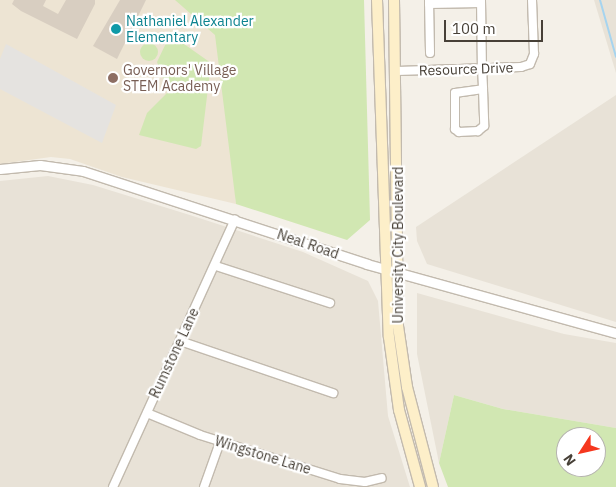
<!DOCTYPE html>
<html>
<head>
<meta charset="utf-8">
<style>
  body { margin:0 }
  #map { position:relative; width:616px; height:487px; overflow:hidden; background:#f4f0e8; font-family:"IBM Plex Sans",sans-serif }
  div>[style] { position:absolute }
  [style*='--x'] { left:calc(var(--x)*1px); top:calc(var(--y)*1px); width:calc(var(--w)*1px); rotate:calc(var(--a)*1deg) }
  .residential>* { inset:0; background:#e8e2d7 }
  .education>* { inset:0; background:#ede4d3 }
  .green>* { inset:0; background:#d1e7b2 }
  .round { border-radius:50% }
  .parking>* { inset:0; background:#e5e3e0 }
  .stream>* { height:2px; margin:-1px; padding:0 1px; transform-origin:1px; border-radius:1px; background:#a6d4ef }
  .building>* { inset:0; background:#d8cec1 }
  .roads { filter:drop-shadow(1px 0 #c2baae) drop-shadow(-1px 0 #c2baae) drop-shadow(0 1px #c2baae) drop-shadow(0 -1px #c2baae) }
  .minor>* { height:8px; margin:-4px; padding:0 4px; transform-origin:4px; border-radius:4px; background:#fff }
  .tertiary>* { height:9px; margin:-4.5px; padding:0 4.5px; transform-origin:4.5px; border-radius:4.5px; background:#fff }
  .secondary>* { height:10px; margin:-5px; padding:0 5px; transform-origin:5px; border-radius:5px; background:#fdefc9 }
  .dots>* { width:14px; height:14px; translate:-50% -50%; box-sizing:border-box; border:2px solid #fff; border-radius:50% }
  span { translate:-50% -50%; white-space:nowrap; text-align:center; line-height:1.15; -webkit-text-stroke:4.5px #fff; paint-order:stroke }
  .culture-label { font-size:14px; color:#0d838f }
  .left { translate:0 -50%; text-align:left }
  .street-label { font-size:14px; color:#474037 }
  .education-label { font-size:14px; color:#785e54 }
  .north { position:absolute; left:556px; top:427px; width:50px; height:50px; box-sizing:border-box; background:#fff; border:1px solid #b5b3af; border-radius:50%; rotate:235deg; font-size:14px; font-weight:700; line-height:20px; text-align:center; color:#474037 }
  .north::after { content:''; display:block; margin:auto; width:18px; height:22px; background:#f5371e; clip-path:polygon(50% 0,100% 100%,50% 72%,0 100%) }
  .scale { position:absolute; left:444px; top:20px; width:99px; height:22px; box-sizing:border-box; border:2px solid #474037; border-top:0; padding-left:6px; font-size:15px; line-height:18px; white-space:nowrap; color:#474037; -webkit-text-stroke:4px #fff; paint-order:stroke }
</style>
</head>
<body>
<div id="map">
  <div class="residential">
    <i style="clip-path:polygon(594px 0,616px 0,616px 73px)"></i>
    <i style="clip-path:polygon(616px 95px,616px 322px,427px 264px,417px 241px,416px 227px)"></i>
    <i style="clip-path:polygon(48px 176px,93px 185px,193px 216px,303px 252px,368px 281px,378px 301px,388px 416px,410px 487px,0 487px,0 181px)"></i>
    <i style="clip-path:polygon(417px 293px,564px 334px,616px 343px,616px 428px,503px 409px,454px 395px,439px 463px,417px 354px)"></i>
  </div>
  <div class="education">
    <i style="clip-path:polygon(0 0,220px 0,236px 204px,122px 177px,70px 159px,51px 157px,0 164px)"></i>
  </div>
  <div class="green">
    <i style="clip-path:polygon(175px 0,364px 0,370px 220px,347px 240px,236px 204px,215px 35px)"></i>
    <i style="clip-path:polygon(174px 37px,211px 63px,201px 146px,196px 149px,139px 135px,147px 113px,168px 92px,157px 62px,168px 39px)"></i>
    <i class="round" style="left:140px;top:43px;width:18px;height:18px"></i>
    <i style="clip-path:polygon(evenodd,454px 395px,503px 409px,616px 428px,616px 487px,448px 487px,439px 463px,454px 395px,566px 437px,596px 437px,596px 467px,566px 467px,566px 437px)"></i>
  </div>
  <div class="parking">
    <i style="clip-path:polygon(6px 44px,116px 105px,102px 143px,0 89px,0 59px)"></i>
  </div>
  <div class="stream">
    <i style="--x:600;--y:0;--w:59;--a:74.3"></i>
  </div>
  <div class="building">
    <i style="clip-path:polygon(14px 0,46px 0,43px 6px,58px 14px,66px 0,95px 0,95px 4px,77px 39px,21px 11px,12px 4px)"></i>
    <i style="clip-path:polygon(120px 0,146px 0,117px 59px,93px 46px)"></i>
  </div>
  <div class="roads">
    <div class="minor">
      <i style="--x:429;--y:0;--w:53;--a:88.9"></i>
      <i style="--x:481;--y:0;--w:68;--a:89.2"></i>
      <i style="--x:482;--y:68;--w:21;--a:87"></i>
      <i style="--x:483;--y:89;--w:37;--a:88"></i>
      <i style="--x:484;--y:126;--w:8;--a:140"></i>
      <i style="--x:478;--y:131;--w:19;--a:177"></i>
      <i style="--x:459;--y:132;--w:5;--a:-143"></i>
      <i style="--x:455;--y:129;--w:36;--a:-90"></i>
      <i style="--x:455;--y:93;--w:28;--a:-8"></i>
      <i style="--x:429;--y:4;--w:52;--a:-1.1"></i>
      <i style="--x:397;--y:71;--w:124;--a:-1.8"></i>
      <i style="--x:521;--y:67;--w:9;--a:-18"></i>
      <i style="--x:530;--y:64;--w:11;--a:-68"></i>
      <i style="--x:534;--y:54;--w:54;--a:-92.1"></i>
      <i style="--x:216;--y:266;--w:120;--a:18"></i>
      <i style="--x:180;--y:341;--w:162;--a:18.8"></i>
      <i style="--x:147;--y:413;--w:57;--a:22.5"></i>
      <i style="--x:200;--y:435;--w:147;--a:17.4"></i>
      <i style="--x:340;--y:479;--w:25;--a:7"></i>
      <i style="--x:365;--y:482;--w:17;--a:-13"></i>
      <i style="--x:113;--y:487;--w:294;--a:-65.5"></i>
      <i style="--x:204;--y:487;--w:48;--a:-70.4"></i>
    </div>
    <div class="tertiary">
      <i style="--x:0;--y:169;--w:40;--a:-5.7"></i>
      <i style="--x:40;--y:165;--w:43;--a:7.9"></i>
      <i style="--x:83;--y:171;--w:299;--a:18.1"></i>
      <i style="--x:367;--y:264;--w:258;--a:15.5"></i>
    </div>
    <div class="secondary">
      <i style="--x:377;--y:0;--w:337;--a:88"></i>
      <i style="--x:389;--y:337;--w:74;--a:82.2"></i>
      <i style="--x:399;--y:410;--w:80;--a:74.7"></i>
      <i style="--x:394;--y:0;--w:326;--a:89.3"></i>
      <i style="--x:398;--y:326;--w:62;--a:81.6"></i>
      <i style="--x:407;--y:387;--w:103;--a:75.4"></i>
    </div>
  </div>
  <div class="dots">
    <i style="left:116px;top:29px;background:#0f9aa8"></i>
    <i style="left:113px;top:78px;background:#8d6e63"></i>
  </div>
  <div class="culture-label">
    <span class="left" style="left:126px;top:29px">Nathaniel Alexander<br>Elementary</span>
  </div>
  <div class="street-label">
    <span style="left:466px;top:69px;rotate:-2deg">Resource Drive</span>
    <span style="left:308px;top:244px;rotate:19deg">Neal Road</span>
    <span style="left:398px;top:245px;rotate:-90deg">University City Boulevard</span>
    <span style="left:174px;top:353px;rotate:-65deg">Rumstone Lane</span>
    <span style="left:263px;top:455px;rotate:17deg">Wingstone Lane</span>
  </div>
  <div class="education-label">
    <span class="left" style="left:123px;top:78px">Governors' Village<br>STEM Academy</span>
  </div>
  <div class="north">N</div>
  <div class="scale">100 m</div>
</div>
</body>
</html>
